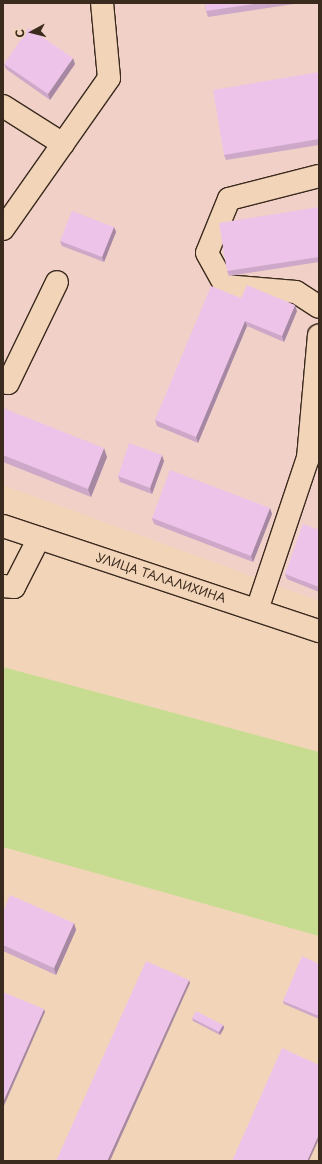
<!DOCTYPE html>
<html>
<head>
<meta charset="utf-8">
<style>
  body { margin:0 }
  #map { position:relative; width:322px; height:1164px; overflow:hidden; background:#f2d5b9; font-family:"Playpen Sans",sans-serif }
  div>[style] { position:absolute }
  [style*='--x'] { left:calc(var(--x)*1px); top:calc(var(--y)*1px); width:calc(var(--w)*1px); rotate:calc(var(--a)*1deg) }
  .built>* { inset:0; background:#f1d0c7 }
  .green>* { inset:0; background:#c8dc91 }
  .roads { filter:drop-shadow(1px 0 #3b2a1e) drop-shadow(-1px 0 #3b2a1e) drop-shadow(0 1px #3b2a1e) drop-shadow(0 -1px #3b2a1e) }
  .minor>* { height:22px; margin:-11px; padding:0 11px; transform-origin:11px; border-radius:11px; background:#f2d5b9 }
  .wall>* { inset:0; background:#cda8c8 }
  .shaded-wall>* { inset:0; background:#a788a3 }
  .building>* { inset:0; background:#eec3e9 }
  span { translate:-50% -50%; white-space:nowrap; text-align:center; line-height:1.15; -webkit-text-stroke:3px #f2d5b9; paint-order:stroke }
  .street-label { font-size:12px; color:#3b2a1e }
  .frame { position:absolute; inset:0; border:4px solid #3b2a1e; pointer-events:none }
  .north { position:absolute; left:12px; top:12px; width:40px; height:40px; -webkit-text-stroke:3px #f2d5b9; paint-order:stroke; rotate:263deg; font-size:11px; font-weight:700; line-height:16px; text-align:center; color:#3b2a1e }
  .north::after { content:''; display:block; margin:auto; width:14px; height:18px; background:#3b2a1e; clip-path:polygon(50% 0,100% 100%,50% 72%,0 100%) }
</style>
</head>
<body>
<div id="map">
  <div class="built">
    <i style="clip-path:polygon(3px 3px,319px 3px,319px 601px,3px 485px)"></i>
  </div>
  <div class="green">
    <i style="clip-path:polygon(3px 667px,319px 752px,319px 936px,3px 847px)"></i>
  </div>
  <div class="roads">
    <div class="minor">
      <i style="--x:3;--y:106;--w:71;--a:32.3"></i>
      <i style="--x:319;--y:176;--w:93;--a:165.7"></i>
      <i style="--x:229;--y:199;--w:58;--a:112.2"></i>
      <i style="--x:207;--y:253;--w:38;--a:61"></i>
      <i style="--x:225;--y:286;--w:71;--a:4.8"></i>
      <i style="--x:296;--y:292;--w:27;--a:33"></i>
      <i style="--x:3;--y:229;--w:184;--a:-54.9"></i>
      <i style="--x:109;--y:78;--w:75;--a:-95.3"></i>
      <i style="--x:3;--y:381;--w:5;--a:22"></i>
      <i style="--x:8;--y:383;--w:112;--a:-64.1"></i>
      <i style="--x:3;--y:526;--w:333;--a:18.4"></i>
      <i style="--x:3;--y:586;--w:11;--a:5"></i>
      <i style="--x:14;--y:587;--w:55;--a:-63"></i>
      <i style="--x:257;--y:610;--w:160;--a:-71.5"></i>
      <i style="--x:308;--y:458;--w:123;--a:-84.9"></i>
    </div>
  </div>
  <div class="wall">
    <i style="clip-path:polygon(205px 3px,301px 3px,208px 17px,206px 11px)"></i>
    <i style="clip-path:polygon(4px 64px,75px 64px,50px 100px,6px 69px)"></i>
    <i style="clip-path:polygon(319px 72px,319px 145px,226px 160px,224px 155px)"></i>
    <i style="clip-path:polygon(319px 207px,319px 262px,229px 276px,227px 271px)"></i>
    <i style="clip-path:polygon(114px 227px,116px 232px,104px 262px,62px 246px,60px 241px)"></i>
    <i style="clip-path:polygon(241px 298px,297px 311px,284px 342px,247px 326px,198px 443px,157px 426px,155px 420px)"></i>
    <i style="clip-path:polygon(3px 408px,107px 457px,91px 497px,3px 462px)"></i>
    <i style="clip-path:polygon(164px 461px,152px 494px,120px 482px,118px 476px)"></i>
    <i style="clip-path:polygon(270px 508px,272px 514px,253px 562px,154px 524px,152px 518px)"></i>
    <i style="clip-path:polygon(319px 530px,319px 592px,287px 579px,285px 574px)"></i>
    <i style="clip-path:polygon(3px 912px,74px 923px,76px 930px,56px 975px,3px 951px)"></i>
    <i style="clip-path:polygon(319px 964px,319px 1019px,284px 1004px,283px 1001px)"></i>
    <i style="clip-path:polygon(192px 1018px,223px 1025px,224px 1028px,220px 1035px,193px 1021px)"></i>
  </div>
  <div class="shaded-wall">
    <i style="clip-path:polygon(73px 58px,75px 64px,50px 100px,48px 94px)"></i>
    <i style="clip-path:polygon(114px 227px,116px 232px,104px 262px,102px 257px)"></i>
    <i style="clip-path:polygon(295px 305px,297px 311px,284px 342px,282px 336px)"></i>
    <i style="clip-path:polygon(245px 321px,247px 326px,198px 443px,196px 437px)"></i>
    <i style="clip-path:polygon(104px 448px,107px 457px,91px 497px,88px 489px)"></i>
    <i style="clip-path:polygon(162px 455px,164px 461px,152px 494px,150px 488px)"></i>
    <i style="clip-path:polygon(270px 508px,272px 514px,253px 562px,251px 556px)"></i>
    <i style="clip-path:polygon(74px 923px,76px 930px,56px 975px,54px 968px)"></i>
    <i style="clip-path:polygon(189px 980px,190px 983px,110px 1161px,107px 1161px)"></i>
    <i style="clip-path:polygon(44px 1009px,45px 1012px,3px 1108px,3px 1102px)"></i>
    <i style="clip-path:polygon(223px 1025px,224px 1028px,220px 1035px,219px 1032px)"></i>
    <i style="clip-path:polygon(319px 1134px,319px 1139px,309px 1161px,307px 1161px)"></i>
  </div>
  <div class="building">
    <i style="clip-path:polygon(205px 3px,262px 3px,206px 11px)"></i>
    <i style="clip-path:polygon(29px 28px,73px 58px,48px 94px,4px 64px)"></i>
    <i style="clip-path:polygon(319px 72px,319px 139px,224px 155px,213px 90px)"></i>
    <i style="clip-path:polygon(319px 207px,319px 257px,227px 271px,219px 223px)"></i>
    <i style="clip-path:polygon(72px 211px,114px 227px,102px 257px,60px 241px)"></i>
    <i style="clip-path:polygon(247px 285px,295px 305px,282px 336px,245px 321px,196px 437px,155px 420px,211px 286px,241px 298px)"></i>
    <i style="clip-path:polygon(3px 408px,104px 448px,88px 489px,3px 455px)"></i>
    <i style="clip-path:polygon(129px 443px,162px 455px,150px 488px,118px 476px)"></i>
    <i style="clip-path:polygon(170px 470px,270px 508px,251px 556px,152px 518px)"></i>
    <i style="clip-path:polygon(303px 524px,319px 530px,319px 587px,285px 574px)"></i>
    <i style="clip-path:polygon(10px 895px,74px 923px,54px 968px,3px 945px,3px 912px)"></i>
    <i style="clip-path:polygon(302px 956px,319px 964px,319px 1016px,283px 1001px)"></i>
    <i style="clip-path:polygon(146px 961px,189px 980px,107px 1161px,56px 1161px)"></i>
    <i style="clip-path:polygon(3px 992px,44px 1009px,3px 1102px)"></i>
    <i style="clip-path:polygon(196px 1011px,223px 1025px,219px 1032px,192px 1018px)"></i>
    <i style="clip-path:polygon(282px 1048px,319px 1065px,319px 1134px,307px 1161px,232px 1161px)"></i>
  </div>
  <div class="street-label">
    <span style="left:161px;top:578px;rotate:18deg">УЛИЦА ТАЛАЛИХИНА</span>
  </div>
  <div class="frame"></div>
  <div class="north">С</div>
</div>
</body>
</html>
